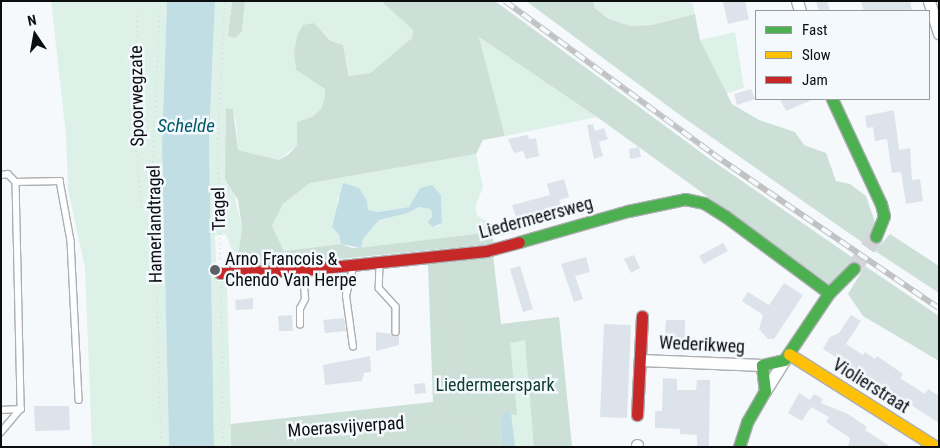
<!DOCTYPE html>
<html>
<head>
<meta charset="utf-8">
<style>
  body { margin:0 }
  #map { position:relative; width:940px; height:448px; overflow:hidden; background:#f6f9fc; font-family:"Roboto Condensed",sans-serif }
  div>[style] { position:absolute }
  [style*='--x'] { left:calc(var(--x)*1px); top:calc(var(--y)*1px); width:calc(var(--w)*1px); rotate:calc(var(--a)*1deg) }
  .green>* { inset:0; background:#ddf1e9 }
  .forest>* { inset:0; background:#cce0d8 }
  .water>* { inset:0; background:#c0dee4 }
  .building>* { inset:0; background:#dde3ea }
  .secondary-tunnel>* { height:16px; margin-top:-8px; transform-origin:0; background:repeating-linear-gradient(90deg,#d3d6d8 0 16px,transparent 0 24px) }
  .path>* { height:2px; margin-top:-1px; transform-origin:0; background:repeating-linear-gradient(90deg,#dcdddd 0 1px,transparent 0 5px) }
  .roads { filter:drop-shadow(1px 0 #acaeb1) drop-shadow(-1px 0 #acaeb1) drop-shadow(0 1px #acaeb1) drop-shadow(0 -1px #acaeb1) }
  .lane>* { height:5.5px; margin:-2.75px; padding:0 2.75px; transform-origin:2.75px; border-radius:2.75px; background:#fefeff }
  .street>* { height:11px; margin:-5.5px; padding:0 5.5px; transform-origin:5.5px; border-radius:5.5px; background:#fefeff }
  .fast>* { height:11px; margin:-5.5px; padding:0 5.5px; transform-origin:5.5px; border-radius:5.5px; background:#4caf50 }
  .slow>* { height:11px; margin:-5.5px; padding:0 5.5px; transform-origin:5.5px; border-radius:5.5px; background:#ffc107 }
  .jam>* { height:11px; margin:-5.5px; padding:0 5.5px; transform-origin:5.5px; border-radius:5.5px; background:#c62828 }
  .rail>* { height:5.5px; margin-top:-2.75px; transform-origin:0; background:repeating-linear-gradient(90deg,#f4f9fe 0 11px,#c1c2c2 0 22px); box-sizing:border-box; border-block:1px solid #c1c2c2 }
  .dots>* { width:14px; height:14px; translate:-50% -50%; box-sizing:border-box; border:2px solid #f4f9fe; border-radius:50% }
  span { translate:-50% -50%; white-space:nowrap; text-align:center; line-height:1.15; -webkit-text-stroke:5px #f4f9fe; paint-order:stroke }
  .street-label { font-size:18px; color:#0b0d0f }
  .poi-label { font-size:18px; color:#0b0d0f }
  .left { translate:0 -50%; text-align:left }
  .park-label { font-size:18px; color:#0e3c2a }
  .water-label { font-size:19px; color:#005965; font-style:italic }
  .frame { position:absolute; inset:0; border:2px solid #0b0d0f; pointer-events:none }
  .legend { position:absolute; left:755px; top:10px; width:175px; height:90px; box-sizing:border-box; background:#f4f9fe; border:1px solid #979b9e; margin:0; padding:6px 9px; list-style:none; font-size:15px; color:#0b0d0f }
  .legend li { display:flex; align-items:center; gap:10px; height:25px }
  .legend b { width:25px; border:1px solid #979b9e }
  .north { position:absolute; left:10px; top:10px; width:50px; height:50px; -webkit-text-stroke:4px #f4f9fe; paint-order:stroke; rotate:348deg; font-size:14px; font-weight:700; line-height:20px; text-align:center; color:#0b0d0f }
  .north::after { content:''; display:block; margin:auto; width:18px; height:22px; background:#0b0d0f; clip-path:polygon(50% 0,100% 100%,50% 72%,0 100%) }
</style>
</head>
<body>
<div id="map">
  <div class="green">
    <i style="clip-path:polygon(51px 1px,167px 1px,162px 145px,169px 447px,92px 447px,85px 268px,68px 190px,66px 136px)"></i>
    <i style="clip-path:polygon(215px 1px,232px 1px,228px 35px,242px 31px,245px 1px,381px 1px,413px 30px,412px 38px,370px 73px,350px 76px,343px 45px,332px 41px,314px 23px,303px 26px,297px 36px,294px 53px,296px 70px,325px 89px,325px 97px,321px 109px,312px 117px,297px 122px,297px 145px,279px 160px,238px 150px,236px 122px,233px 109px,227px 108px,234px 193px,242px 227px,237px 264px,226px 234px,215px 236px,217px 281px,227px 281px,231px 424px,433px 402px,428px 263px,493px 255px,501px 324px,559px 317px,572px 447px,214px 447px,209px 139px)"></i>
    <i style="clip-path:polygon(593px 1px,692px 1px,695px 14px,652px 25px,631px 26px,610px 19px,595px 8px)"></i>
    <i style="clip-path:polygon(735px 32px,744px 88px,725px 94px,700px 40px)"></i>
    <i style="clip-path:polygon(479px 37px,597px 117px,505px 136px)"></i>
    <i style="clip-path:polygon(476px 154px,483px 187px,475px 208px,478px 216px,488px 222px,491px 232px,361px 248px,363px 239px,379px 220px,408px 213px,418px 207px,431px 209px,433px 227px,439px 226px,442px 222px,441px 195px,420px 188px,409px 207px,378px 212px,368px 210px,367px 200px,359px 188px,337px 199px,337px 213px,332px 227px,339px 235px,341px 244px,284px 251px,272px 226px,283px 204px,310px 183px)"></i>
  </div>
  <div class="forest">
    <i style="clip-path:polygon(232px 1px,245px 1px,242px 31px,235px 38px,228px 36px)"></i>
    <i style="clip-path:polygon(381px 1px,495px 1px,710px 159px,856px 260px,833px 287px,597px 117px,479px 37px,505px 136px,483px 140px,476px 154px,310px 183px,283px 204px,272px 226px,284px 251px,341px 244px,352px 248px,367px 247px,491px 232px,494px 244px,246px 268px,237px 264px,242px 227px,238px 200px,225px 179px,226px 108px,233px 109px,238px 150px,279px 160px,288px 155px,297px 145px,297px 122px,312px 117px,321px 109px,325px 97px,325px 89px,296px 70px,294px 53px,297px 36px,303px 25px,314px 23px,331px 41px,343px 45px,349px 76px,370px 73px,412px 38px,413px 30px)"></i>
    <i style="clip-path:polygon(526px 1px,593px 1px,595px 8px,609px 19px,631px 26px,652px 25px,695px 14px,700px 40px,732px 104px,759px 120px,795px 132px,804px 145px,826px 153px,836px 181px,850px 184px,866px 196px,877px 228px,866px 245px,684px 118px)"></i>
    <i style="clip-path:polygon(890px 234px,939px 266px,939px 293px,875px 251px)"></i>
    <i style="clip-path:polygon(493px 255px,501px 324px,559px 317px,572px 447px,534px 447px,525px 340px,510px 343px,517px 415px,501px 413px,502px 447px,231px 447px,231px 424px,433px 402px,428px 263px)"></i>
    <i style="clip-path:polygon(865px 266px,939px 316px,939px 361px,863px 316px,848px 294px)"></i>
  </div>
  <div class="water">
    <i style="clip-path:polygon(167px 1px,215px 1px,209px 139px,214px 447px,169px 447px,162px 145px)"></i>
    <i style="clip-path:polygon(343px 183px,359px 188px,367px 200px,368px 210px,378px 212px,409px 207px,420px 188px,432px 185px,441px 195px,442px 223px,433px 227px,428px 222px,432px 217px,431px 209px,418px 207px,408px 213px,379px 220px,363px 239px,361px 248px,341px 244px,339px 235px,332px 227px)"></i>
    <i style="clip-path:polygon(501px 413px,511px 413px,515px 447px,502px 447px)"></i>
  </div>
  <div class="building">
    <i style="clip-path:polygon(745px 1px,749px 19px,728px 24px,723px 2px)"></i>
    <i style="clip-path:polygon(816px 1px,827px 1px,830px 11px,819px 11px)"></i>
    <i style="clip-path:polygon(861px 1px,910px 1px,912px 11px,864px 11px)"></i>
    <i style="clip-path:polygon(751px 89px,755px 99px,737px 105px,734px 94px)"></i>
    <i style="clip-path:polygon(780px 99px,814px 99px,786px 111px)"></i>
    <i style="clip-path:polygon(894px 110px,899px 150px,910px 148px,912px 180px,920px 179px,923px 201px,906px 204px,901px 172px,892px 173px,887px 139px,875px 141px,873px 127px,867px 128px,865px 116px)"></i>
    <i style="clip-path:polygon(593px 124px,595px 131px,604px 128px,608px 139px,599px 142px,603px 156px,594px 159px,587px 125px)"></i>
    <i style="clip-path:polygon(528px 135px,529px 139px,536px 138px,539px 156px,526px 159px,523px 151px,514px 153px,508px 139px)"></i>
    <i style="clip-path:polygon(639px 147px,641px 157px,630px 159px,629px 149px)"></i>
    <i style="clip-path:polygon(564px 179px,569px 197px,559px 200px,561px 207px,517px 220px,512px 205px,550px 195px,547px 184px)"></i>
    <i style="clip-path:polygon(514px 226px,515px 232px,501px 236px,499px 230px)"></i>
    <i style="clip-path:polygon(723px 243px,728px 251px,704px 264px,699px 256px)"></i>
    <i style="clip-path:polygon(634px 255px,640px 268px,631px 273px,624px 259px)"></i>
    <i style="clip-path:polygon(586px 257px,590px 272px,575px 276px,583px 299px,574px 302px,561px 264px)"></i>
    <i style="clip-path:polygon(520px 266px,533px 309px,523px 312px,510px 269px)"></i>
    <i style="clip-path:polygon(784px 283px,803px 295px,774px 339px,768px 339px,759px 329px,763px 315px,742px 301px,748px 292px,769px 305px)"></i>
    <i style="clip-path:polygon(253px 298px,253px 309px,236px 310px,235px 300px)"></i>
    <i style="clip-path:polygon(292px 315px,293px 331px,279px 331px,278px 316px)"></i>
    <i style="clip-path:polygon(851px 315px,861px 321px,846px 344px,863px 355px,865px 352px,875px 359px,877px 356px,903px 374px,900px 378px,925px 394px,928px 389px,939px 396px,939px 423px,823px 349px,830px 337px,839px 333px)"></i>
    <i style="clip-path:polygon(344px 318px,346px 331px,325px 333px,323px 320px)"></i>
    <i style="clip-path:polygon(666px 320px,685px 320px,685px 343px,664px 343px)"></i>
    <i style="clip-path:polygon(604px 324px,631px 325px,627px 418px,600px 417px)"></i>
    <i style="clip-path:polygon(376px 332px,399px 335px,399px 345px,376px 351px)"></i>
    <i style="clip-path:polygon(370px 356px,371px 372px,364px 373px,362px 381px,325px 385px,323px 365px)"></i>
    <i style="clip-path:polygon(663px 378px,677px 379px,677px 390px,696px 390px,697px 380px,710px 380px,709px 447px,697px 447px,697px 435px,680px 434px,680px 429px,655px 428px,655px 411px,662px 411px)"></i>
    <i style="clip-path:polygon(425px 383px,426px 393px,415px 394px,414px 384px)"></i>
    <i style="clip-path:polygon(799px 393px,810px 400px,814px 394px,823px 399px,821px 403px,848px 414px,867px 427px,865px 430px,891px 447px,848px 447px,850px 438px,826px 422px,829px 417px,811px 407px,802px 421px,788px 413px)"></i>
    <i style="clip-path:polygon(34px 406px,69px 406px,70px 430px,35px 431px)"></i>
  </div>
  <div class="secondary-tunnel">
    <i style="--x:854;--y:268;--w:39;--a:-55"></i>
  </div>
  <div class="path">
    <i style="--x:136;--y:1;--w:98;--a:88.2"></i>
    <i style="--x:139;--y:99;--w:47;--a:93.7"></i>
    <i style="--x:136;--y:146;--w:61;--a:85.3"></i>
    <i style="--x:141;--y:207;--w:14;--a:21"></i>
    <i style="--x:160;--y:1;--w:161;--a:92.5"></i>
    <i style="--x:153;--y:162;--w:285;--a:88.4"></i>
    <i style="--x:220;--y:259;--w:120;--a:-91"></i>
    <i style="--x:218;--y:139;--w:138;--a:-87.1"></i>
    <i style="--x:441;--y:270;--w:75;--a:83.1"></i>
    <i style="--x:450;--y:344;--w:74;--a:93.9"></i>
    <i style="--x:221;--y:287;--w:160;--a:89.3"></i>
    <i style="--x:224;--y:424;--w:26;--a:7"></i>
    <i style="--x:251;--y:447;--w:10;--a:-45"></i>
    <i style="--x:258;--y:440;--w:28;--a:-21"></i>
    <i style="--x:284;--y:430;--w:178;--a:-4.2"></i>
    <i style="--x:462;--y:417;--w:15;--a:23"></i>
    <i style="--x:476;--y:423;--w:24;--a:83"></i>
  </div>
  <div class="roads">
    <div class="lane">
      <i style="--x:1;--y:175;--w:7;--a:-8"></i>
      <i style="--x:8;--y:174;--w:11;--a:45"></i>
      <i style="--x:16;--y:182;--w:227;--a:88.7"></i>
      <i style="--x:16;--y:182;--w:44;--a:-1.3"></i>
      <i style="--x:60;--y:181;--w:61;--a:79.6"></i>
      <i style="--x:71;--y:241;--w:159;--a:87.1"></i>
      <i style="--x:380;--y:265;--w:23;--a:92"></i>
      <i style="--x:379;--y:288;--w:25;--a:48"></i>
      <i style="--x:396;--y:307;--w:25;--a:90"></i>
      <i style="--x:300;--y:325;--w:16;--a:-90"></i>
      <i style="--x:300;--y:309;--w:11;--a:-63"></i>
      <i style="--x:305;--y:299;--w:27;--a:-94"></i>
      <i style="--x:353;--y:347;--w:51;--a:-97.8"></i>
      <i style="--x:346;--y:296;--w:30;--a:-76"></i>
      <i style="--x:1;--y:410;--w:20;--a:-3"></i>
      <i style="--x:21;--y:409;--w:31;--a:130"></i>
    </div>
    <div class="street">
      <i style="--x:797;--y:1;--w:10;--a:73"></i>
      <i style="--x:929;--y:1;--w:34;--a:73"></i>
      <i style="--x:641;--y:360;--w:121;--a:2.4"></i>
      <i style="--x:765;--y:391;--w:36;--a:-58"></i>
      <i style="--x:637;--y:447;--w:2;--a:-90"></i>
    </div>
    <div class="fast">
      <i style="--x:832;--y:99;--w:116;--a:65"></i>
      <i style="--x:881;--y:204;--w:12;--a:76"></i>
      <i style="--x:884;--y:216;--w:22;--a:112"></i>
      <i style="--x:519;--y:242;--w:113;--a:-15.9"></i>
      <i style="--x:628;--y:211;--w:58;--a:-11.9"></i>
      <i style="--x:685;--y:199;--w:19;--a:12"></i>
      <i style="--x:704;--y:203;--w:25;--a:32"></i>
      <i style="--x:725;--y:216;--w:129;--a:36.5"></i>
      <i style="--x:739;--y:447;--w:26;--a:-72"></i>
      <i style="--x:747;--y:422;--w:36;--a:-60"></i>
      <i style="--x:765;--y:391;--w:26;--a:-97"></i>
      <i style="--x:762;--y:365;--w:23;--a:-13"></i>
      <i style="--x:784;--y:360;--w:81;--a:-56.1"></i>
      <i style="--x:829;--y:293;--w:35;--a:-45"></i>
    </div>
    <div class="slow">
      <i style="--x:789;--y:354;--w:174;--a:32.3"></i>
    </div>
    <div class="jam">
      <i style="--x:220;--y:273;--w:83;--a:-2.1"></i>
      <i style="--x:303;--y:270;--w:184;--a:-5.9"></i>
      <i style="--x:486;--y:251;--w:34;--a:-15"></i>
      <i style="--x:637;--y:415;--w:99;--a:-87.1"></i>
    </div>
  </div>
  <div class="rail">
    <i style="--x:505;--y:1;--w:258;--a:36.3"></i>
    <i style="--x:713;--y:154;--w:273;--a:34.3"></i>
  </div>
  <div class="dots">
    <i style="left:215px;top:270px;background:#5d6062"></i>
  </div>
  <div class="street-label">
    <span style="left:137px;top:96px;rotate:-91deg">Spoorwegzate</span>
    <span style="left:219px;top:209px;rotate:-91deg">Tragel</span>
    <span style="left:536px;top:218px;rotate:-15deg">Liedermeersweg</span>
    <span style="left:155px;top:224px;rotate:-91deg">Hamerlandtragel</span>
    <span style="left:702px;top:345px;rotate:3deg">Wederikweg</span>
    <span style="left:871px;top:386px;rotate:32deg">Violierstraat</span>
    <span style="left:346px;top:427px;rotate:-4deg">Moerasvijverpad</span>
  </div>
  <div class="poi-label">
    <span class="left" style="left:225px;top:270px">Arno Francois &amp;<br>Chendo Van Herpe</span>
  </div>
  <div class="park-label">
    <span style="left:495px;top:385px">Liedermeerspark</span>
  </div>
  <div class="water-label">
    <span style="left:186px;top:126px">Schelde</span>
  </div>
  <div class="frame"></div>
  <ul class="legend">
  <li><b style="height:6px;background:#4caf50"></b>Fast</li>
  <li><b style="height:6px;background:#ffc107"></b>Slow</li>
  <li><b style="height:6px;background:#c62828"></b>Jam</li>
  </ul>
  <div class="north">N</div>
</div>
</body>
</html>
